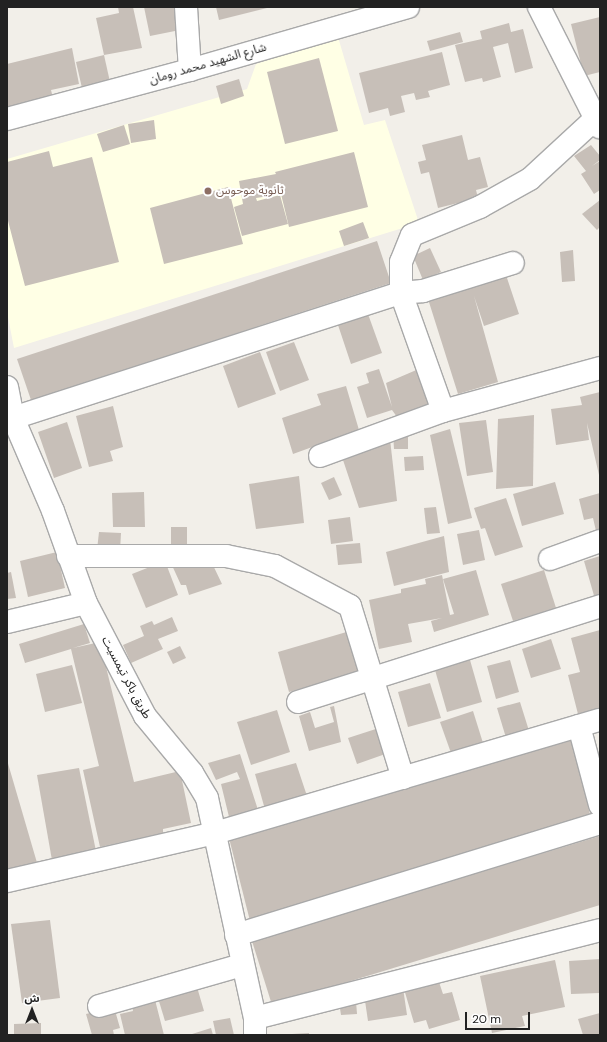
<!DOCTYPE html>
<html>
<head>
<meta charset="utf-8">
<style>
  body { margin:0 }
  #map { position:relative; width:607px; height:1042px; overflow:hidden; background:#f2efe9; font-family:"DM Sans","Noto Sans Arabic",sans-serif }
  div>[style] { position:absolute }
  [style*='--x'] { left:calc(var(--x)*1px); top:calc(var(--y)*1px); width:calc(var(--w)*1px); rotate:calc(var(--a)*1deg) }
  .education>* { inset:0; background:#ffffe5 }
  .building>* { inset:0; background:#c7bfb8 }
  .roads { filter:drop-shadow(1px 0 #a9a9a9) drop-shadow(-1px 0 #a9a9a9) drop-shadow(0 1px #a9a9a9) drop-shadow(0 -1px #a9a9a9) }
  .minor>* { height:22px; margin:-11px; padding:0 11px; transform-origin:11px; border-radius:11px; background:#fff }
  .dots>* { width:11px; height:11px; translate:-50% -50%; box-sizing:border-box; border:2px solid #fff; border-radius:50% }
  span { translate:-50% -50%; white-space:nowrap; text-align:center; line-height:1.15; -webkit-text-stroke:4px #fff; paint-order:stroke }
  .street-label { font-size:12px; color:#222 }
  .education-label { font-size:12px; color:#785e54 }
  .left { translate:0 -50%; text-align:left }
  .frame { position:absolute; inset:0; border:8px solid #222; pointer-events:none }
  .north { position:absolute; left:12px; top:990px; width:40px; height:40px; -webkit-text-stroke:3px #fff; paint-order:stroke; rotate:0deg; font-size:11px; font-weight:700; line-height:16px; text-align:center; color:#222 }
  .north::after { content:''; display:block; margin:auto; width:14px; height:18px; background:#222; clip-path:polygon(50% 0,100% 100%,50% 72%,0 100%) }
  .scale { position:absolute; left:465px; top:1012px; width:65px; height:18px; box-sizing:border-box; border:2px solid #222; border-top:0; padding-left:5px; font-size:12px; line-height:14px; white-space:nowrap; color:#222; -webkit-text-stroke:3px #fff; paint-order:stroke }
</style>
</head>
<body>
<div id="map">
  <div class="education">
    <i style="clip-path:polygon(338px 37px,364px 125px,385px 120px,419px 223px,14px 348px,7px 312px,7px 159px,247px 89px,256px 64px)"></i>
  </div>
  <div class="building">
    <i style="clip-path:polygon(118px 7px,133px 7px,142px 48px,104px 55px,96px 18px,119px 13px)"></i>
    <i style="clip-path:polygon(144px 7px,175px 7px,180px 30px,150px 36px)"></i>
    <i style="clip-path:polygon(216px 7px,267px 7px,267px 8px,219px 20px)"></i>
    <i style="clip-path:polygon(600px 17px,600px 72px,584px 76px,571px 24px)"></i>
    <i style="clip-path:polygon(509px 23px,511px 32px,523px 29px,533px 68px,515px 73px,508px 43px,493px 47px,501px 77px,483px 82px,482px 78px,465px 82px,455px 45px,482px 39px,480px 31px)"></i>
    <i style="clip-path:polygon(460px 32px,463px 42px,430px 51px,427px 41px)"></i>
    <i style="clip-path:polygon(72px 48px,79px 84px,51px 90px,53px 98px,7px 110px,7px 64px)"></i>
    <i style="clip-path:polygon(442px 52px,450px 85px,428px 91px,430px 97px,416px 100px,414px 93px,401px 96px,405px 112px,390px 116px,388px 108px,369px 113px,359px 73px)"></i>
    <i style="clip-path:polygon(104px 55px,110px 82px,82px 88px,76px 62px)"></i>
    <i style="clip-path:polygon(319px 58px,338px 131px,285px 144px,267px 72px)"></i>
    <i style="clip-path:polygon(239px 79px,244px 96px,221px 104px,216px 86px)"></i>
    <i style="clip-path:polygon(154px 120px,156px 139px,131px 143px,128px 124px)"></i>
    <i style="clip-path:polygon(124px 125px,130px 144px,103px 152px,97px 134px)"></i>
    <i style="clip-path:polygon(462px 135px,468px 160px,480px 157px,488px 187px,476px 190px,478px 198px,438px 208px,429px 172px,421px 174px,418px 162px,426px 160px,422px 145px)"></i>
    <i style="clip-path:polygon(591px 145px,600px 156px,600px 160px,592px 166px,600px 161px,600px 190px,594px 194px,581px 174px,586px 171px,574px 156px)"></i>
    <i style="clip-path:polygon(49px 151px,53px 167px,92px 157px,119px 262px,25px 286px,7px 217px,7px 162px)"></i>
    <i style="clip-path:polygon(354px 152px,368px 207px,289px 227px,281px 194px,256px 198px,257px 201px,280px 195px,288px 224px,242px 236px,234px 207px,243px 204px,239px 181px,276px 174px,275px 172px)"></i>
    <i style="clip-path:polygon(228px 187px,243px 244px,164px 264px,150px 208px)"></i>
    <i style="clip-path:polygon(600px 200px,600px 227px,597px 230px,582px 214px)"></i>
    <i style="clip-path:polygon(363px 222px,369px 238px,344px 246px,339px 231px)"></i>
    <i style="clip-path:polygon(377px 241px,391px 283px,31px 400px,17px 359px)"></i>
    <i style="clip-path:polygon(430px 248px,441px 272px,423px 280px,413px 256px)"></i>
    <i style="clip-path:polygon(573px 250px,575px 281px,562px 282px,560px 252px)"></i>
    <i style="clip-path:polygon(506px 275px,519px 314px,484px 326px,474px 296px,498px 382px,458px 394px,428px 299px)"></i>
    <i style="clip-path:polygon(368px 314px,382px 353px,351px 364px,338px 325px)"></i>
    <i style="clip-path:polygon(294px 342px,309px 380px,280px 391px,266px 352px)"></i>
    <i style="clip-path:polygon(260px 352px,276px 394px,238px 408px,223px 366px)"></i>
    <i style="clip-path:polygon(421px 368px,433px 408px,400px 421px,392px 410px,367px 418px,357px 387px,369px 383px,366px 373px,379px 369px,392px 407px,386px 383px)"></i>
    <i style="clip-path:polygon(346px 386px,359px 430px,293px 454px,282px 418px,321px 405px,317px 394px)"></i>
    <i style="clip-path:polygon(600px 392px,600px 475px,599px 475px,587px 423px,589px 440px,556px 445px,551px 409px,582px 405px,580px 397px)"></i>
    <i style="clip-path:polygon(113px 406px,123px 447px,110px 451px,113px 461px,89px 467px,76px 416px)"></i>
    <i style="clip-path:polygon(534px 415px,533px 486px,496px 489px,498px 419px)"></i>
    <i style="clip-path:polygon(486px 420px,493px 472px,467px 476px,459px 423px)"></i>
    <i style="clip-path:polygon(67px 422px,82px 468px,54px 478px,38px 432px)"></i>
    <i style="clip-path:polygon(450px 429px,472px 518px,448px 524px,430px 435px)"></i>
    <i style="clip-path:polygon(408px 432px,408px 449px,394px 449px,393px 433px)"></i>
    <i style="clip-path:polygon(390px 439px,397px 501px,359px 508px,343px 460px,378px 440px)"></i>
    <i style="clip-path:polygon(423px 456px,424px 470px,405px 471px,404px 457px)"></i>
    <i style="clip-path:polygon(299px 476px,304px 523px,256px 529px,249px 484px)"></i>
    <i style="clip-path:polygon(334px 477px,342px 495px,329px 500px,321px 483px)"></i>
    <i style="clip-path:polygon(555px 482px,564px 514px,522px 526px,513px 494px)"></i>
    <i style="clip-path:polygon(144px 492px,145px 527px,113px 527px,112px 493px)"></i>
    <i style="clip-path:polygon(600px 493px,600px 530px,596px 531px,593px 518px,584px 520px,579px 499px)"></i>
    <i style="clip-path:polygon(506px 498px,523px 547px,495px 556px,485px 528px,481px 529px,474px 508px)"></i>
    <i style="clip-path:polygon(436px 507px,440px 533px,427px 534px,424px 508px)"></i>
    <i style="clip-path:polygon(350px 517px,353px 541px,331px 544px,328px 520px)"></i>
    <i style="clip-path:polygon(171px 527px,187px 527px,187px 549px,171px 549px)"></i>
    <i style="clip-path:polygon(479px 530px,485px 560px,463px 565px,457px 534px)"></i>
    <i style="clip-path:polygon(99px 532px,121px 533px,120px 551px,97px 550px)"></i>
    <i style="clip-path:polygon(444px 536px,449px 572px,394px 586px,386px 552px)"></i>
    <i style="clip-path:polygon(360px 543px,362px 563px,338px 565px,336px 545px)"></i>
    <i style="clip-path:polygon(57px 552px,65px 588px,28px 597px,20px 561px)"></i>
    <i style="clip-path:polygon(600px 556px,600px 598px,595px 599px,584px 561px)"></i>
    <i style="clip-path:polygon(165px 561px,178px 595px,146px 608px,132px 574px)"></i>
    <i style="clip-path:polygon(170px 561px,211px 561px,222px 584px,189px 595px,186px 585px,181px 585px)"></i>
    <i style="clip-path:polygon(476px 570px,489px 615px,434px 632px,431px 621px,442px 618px,408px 624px,412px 642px,379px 649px,369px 600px,401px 593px,401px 589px,426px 584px,425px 579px,442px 575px,450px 615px,454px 614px,443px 579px)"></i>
    <i style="clip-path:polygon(544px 570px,556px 608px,513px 621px,501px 584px)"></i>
    <i style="clip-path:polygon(11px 572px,16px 598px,7px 599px,7px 573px)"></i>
    <i style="clip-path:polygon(172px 617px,178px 631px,158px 639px,163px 649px,131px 663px,123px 645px,144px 636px,140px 626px,152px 621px,154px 625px)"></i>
    <i style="clip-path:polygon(84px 624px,90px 643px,73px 648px,100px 642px,134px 782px,180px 771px,191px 823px,163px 829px,163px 833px,100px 847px,83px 770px,99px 766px,71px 649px,25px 663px,19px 644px)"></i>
    <i style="clip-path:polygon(600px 630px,600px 712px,579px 718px,568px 675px,580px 672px,571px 638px)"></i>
    <i style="clip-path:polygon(350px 631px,362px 671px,289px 692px,278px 652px)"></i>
    <i style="clip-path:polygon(551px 639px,561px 669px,531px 678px,522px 649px)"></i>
    <i style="clip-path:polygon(180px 646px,186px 658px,173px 664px,167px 652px)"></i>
    <i style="clip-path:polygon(470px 660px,482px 702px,447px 712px,435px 670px)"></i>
    <i style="clip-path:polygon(510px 660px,519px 692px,496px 699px,487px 666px)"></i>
    <i style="clip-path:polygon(72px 665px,82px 703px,45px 712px,36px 674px)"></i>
    <i style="clip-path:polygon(430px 683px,441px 718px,408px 727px,398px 692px)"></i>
    <i style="clip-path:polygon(520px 702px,530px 734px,507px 741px,497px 708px)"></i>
    <i style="clip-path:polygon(334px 706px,341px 742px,309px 751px,299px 716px,310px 712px,315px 728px,334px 722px,330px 707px)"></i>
    <i style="clip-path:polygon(277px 710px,290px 752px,251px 765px,237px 722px)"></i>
    <i style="clip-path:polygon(473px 711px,483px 743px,451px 753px,440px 722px)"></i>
    <i style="clip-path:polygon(382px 727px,391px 752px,357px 764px,348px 738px)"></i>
    <i style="clip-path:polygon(573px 740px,591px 819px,250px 921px,229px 838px)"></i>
    <i style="clip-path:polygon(240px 754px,259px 813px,230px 821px,221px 784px,240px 779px,237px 772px,216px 780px,208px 763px)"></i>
    <i style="clip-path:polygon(7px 760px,40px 873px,7px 879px)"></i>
    <i style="clip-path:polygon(296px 763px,309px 802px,266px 813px,255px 774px)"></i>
    <i style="clip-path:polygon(79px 768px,97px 856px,53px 866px,37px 775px)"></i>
    <i style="clip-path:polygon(600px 836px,600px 905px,272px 1005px,252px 941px)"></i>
    <i style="clip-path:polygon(50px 920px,60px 998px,22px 1003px,11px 924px)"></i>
    <i style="clip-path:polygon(600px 959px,600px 993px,571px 994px,569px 961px)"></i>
    <i style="clip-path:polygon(555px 960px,565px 1007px,522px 1016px,525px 1026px,492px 1033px,480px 976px)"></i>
    <i style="clip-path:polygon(438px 979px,443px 994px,452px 992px,460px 1020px,429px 1029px,426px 1020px,414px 1023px,404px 989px)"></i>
    <i style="clip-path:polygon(197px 987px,204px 1011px,165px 1021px,158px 998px)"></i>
    <i style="clip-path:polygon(403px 988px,407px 1015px,368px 1021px,364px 994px)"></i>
    <i style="clip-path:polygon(153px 992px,164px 1035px,125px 1035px,120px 1014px,133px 1011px,130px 997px)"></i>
    <i style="clip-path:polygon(356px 1001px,357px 1014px,341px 1015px,339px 1002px)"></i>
    <i style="clip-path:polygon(114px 1007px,120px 1028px,113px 1030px,114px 1035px,92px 1035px,86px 1014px)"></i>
    <i style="clip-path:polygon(600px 1013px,600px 1035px,583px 1035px,578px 1019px)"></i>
    <i style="clip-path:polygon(230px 1018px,234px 1035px,216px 1035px,213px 1021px)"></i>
    <i style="clip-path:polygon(41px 1023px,41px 1035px,14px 1035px,14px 1024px)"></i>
    <i style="clip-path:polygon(211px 1028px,213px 1035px,189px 1035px)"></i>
    <i style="clip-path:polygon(309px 1033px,309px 1035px,293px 1035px,292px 1034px)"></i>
  </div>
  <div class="roads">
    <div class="minor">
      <i style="--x:186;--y:7;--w:63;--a:86.4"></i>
      <i style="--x:539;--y:7;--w:135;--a:63.1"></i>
      <i style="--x:7;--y:119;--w:189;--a:-15"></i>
      <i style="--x:190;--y:70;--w:227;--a:-16.1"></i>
      <i style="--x:7;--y:387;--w:32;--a:79"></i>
      <i style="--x:13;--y:418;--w:101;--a:66.7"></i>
      <i style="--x:53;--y:511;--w:98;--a:70.3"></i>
      <i style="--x:86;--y:603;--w:127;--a:62.4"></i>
      <i style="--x:145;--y:716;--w:74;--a:50.5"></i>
      <i style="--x:192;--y:773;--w:29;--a:59"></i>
      <i style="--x:207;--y:798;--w:225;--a:77.7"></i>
      <i style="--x:255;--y:1018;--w:17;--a:90"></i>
      <i style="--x:443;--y:411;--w:125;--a:-109.6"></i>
      <i style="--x:401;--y:293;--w:31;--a:-90"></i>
      <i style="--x:401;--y:262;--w:29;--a:-68"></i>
      <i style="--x:412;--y:235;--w:74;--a:-22.4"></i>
      <i style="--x:480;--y:207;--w:57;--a:-29.2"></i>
      <i style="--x:530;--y:179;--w:88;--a:-42.7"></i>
      <i style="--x:13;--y:418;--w:408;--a:-17.9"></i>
      <i style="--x:401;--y:293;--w:22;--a:-5"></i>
      <i style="--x:423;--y:291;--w:94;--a:-17.3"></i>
      <i style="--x:320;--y:456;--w:131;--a:-20.1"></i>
      <i style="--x:443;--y:411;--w:163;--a:-15.3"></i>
      <i style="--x:68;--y:556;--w:158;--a:0"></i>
      <i style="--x:226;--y:556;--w:50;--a:11.5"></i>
      <i style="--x:275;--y:566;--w:85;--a:28.1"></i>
      <i style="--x:350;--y:606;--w:180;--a:72.9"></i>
      <i style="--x:550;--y:559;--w:53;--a:-19.8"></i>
      <i style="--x:7;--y:622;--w:81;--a:-13.5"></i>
      <i style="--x:298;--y:702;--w:317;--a:-17.6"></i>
      <i style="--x:579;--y:726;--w:82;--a:75.1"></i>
      <i style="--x:7;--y:881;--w:213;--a:-13"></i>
      <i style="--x:215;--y:833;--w:401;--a:-16.4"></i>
      <i style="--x:236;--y:935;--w:381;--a:-17.1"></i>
      <i style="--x:99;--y:1006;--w:149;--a:-16"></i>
      <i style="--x:255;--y:1018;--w:356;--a:-14.3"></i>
    </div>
  </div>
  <div class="dots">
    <i style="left:208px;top:191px;background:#8d6e63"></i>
  </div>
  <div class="street-label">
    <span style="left:208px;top:64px;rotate:-16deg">شارع الشهيد محمد رومان</span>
    <span style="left:126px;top:678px;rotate:62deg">طريق باكر تيمسيت</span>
  </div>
  <div class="education-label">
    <span class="left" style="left:216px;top:191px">ثانوية موحوس</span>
  </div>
  <div class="frame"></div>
  <div class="north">ش</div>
  <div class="scale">20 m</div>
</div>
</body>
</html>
